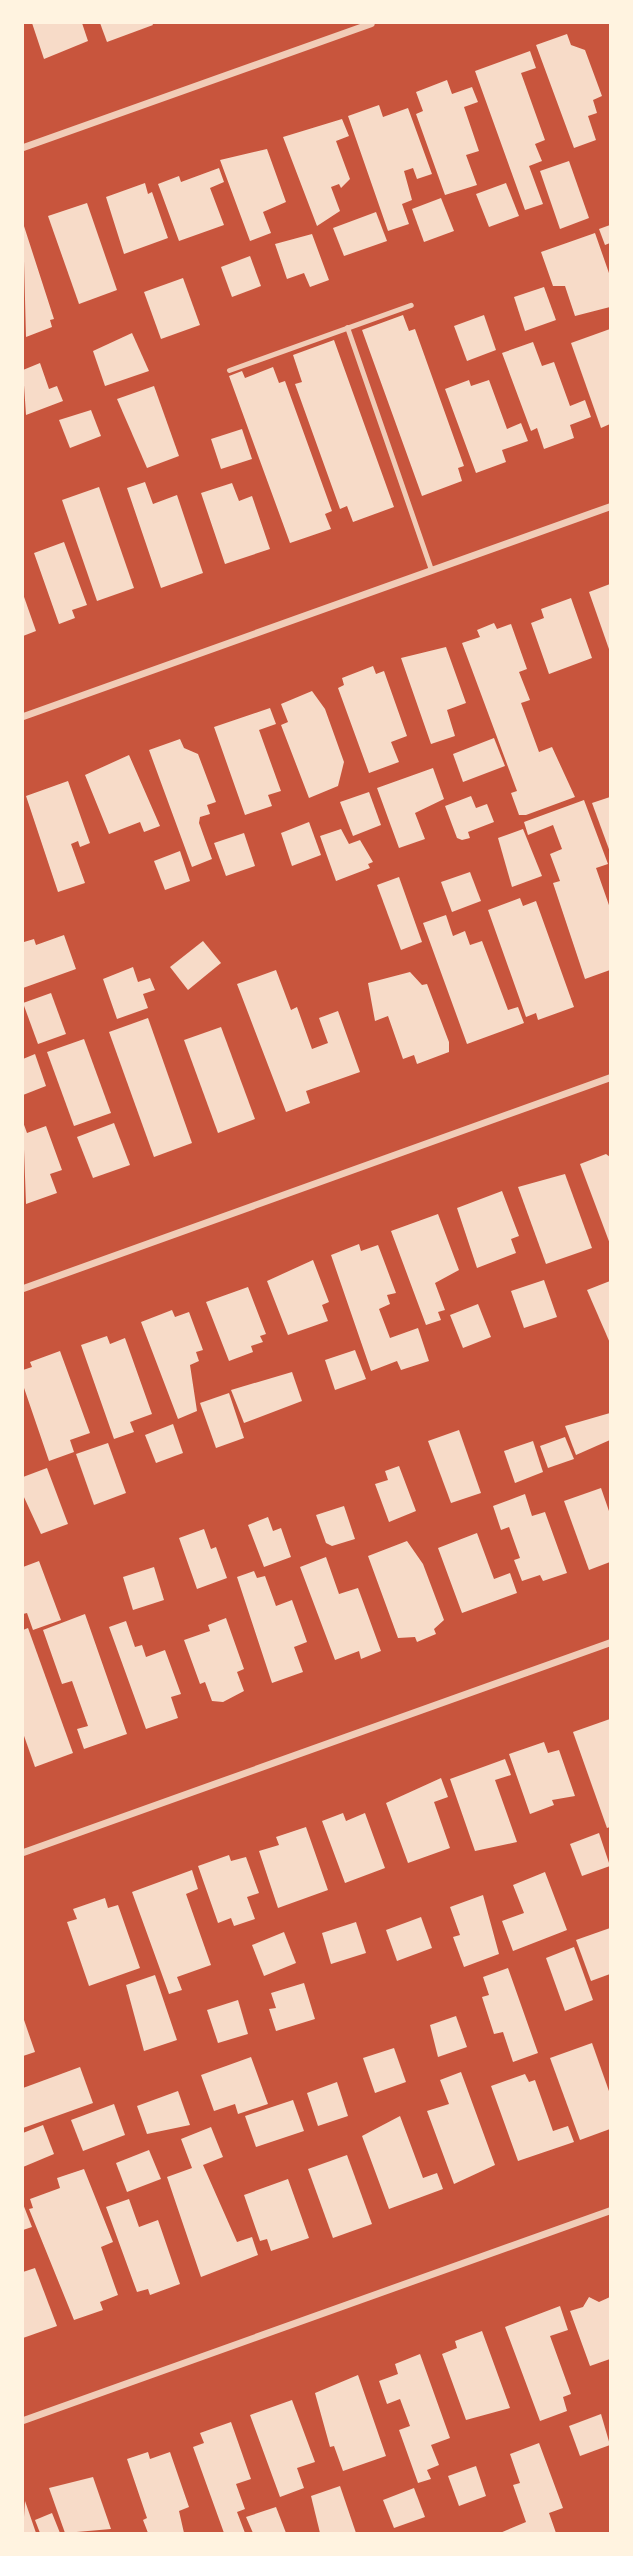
<!DOCTYPE html>
<html>
<head>
<meta charset="utf-8">
<style>
  body { margin:0 }
  #map { position:relative; width:633px; height:2556px; overflow:hidden; background:#c8553d; font-family:"Space Grotesk",sans-serif }
  div>[style] { position:absolute }
  [style*='--x'] { left:calc(var(--x)*1px); top:calc(var(--y)*1px); width:calc(var(--w)*1px); rotate:calc(var(--a)*1deg) }
  .building>* { inset:0; background:#f7dbc8 }
  .service>* { height:5px; margin:-2.5px; padding:0 2.5px; transform-origin:2.5px; border-radius:2.5px; background:#f1ccb7 }
  .minor>* { height:7px; margin:-3.5px; padding:0 3.5px; transform-origin:3.5px; border-radius:3.5px; background:#f1ccb7 }
  span { translate:-50% -50%; white-space:nowrap; text-align:center; line-height:1.15; -webkit-text-stroke:6px #fff3e0; paint-order:stroke }
  .frame { position:absolute; inset:0; border:24px solid #fff3e0; pointer-events:none }
</style>
</head>
<body>
<div id="map">
  <div class="building">
    <i style="clip-path:polygon(32px 23px,82px 23px,88px 41px,44px 59px)"></i>
    <i style="clip-path:polygon(100px 23px,152px 23px,153px 25px,107px 42px)"></i>
    <i style="clip-path:polygon(567px 34px,571px 45px,585px 50px,602px 96px,593px 100px,597px 113px,588px 116px,596px 140px,574px 148px,536px 45px)"></i>
    <i style="clip-path:polygon(530px 51px,536px 68px,521px 73px,545px 140px,535px 144px,542px 161px,529px 166px,543px 204px,525px 210px,475px 71px)"></i>
    <i style="clip-path:polygon(447px 80px,452px 94px,472px 87px,478px 102px,464px 107px,479px 151px,466px 155px,477px 185px,445px 195px,416px 114px,423px 111px,416px 92px)"></i>
    <i style="clip-path:polygon(379px 105px,383px 117px,408px 108px,432px 174px,417px 179px,413px 168px,404px 171px,412px 200px,402px 204px,409px 224px,388px 231px,348px 116px)"></i>
    <i style="clip-path:polygon(342px 119px,349px 136px,336px 141px,350px 179px,341px 188px,339px 184px,331px 187px,340px 211px,317px 226px,283px 137px)"></i>
    <i style="clip-path:polygon(267px 149px,286px 202px,263px 212px,271px 233px,250px 241px,220px 160px)"></i>
    <i style="clip-path:polygon(569px 161px,589px 218px,560px 229px,540px 171px)"></i>
    <i style="clip-path:polygon(219px 168px,224px 182px,210px 188px,224px 225px,179px 241px,158px 184px,179px 176px,181px 182px)"></i>
    <i style="clip-path:polygon(145px 183px,148px 194px,152px 192px,168px 238px,124px 254px,106px 197px)"></i>
    <i style="clip-path:polygon(506px 183px,519px 216px,489px 227px,476px 194px)"></i>
    <i style="clip-path:polygon(441px 198px,454px 231px,424px 242px,412px 209px)"></i>
    <i style="clip-path:polygon(87px 203px,117px 290px,79px 304px,48px 216px)"></i>
    <i style="clip-path:polygon(376px 212px,387px 241px,344px 256px,333px 228px)"></i>
    <i style="clip-path:polygon(23px 223px,54px 319px,50px 320px,52px 327px,26px 337px)"></i>
    <i style="clip-path:polygon(610px 225px,610px 243px,605px 245px,599px 229px)"></i>
    <i style="clip-path:polygon(595px 233px,610px 276px,610px 307px,575px 316px,565px 286px,553px 286px,541px 252px)"></i>
    <i style="clip-path:polygon(312px 234px,329px 280px,310px 287px,304px 273px,287px 279px,275px 244px)"></i>
    <i style="clip-path:polygon(250px 256px,261px 286px,232px 297px,221px 267px)"></i>
    <i style="clip-path:polygon(183px 278px,200px 325px,161px 339px,144px 292px)"></i>
    <i style="clip-path:polygon(544px 287px,556px 320px,525px 331px,514px 297px)"></i>
    <i style="clip-path:polygon(403px 315px,409px 331px,415px 329px,464px 466px,458px 468px,462px 481px,422px 496px,362px 330px)"></i>
    <i style="clip-path:polygon(484px 315px,496px 350px,467px 361px,454px 326px)"></i>
    <i style="clip-path:polygon(610px 329px,610px 424px,601px 428px,571px 343px)"></i>
    <i style="clip-path:polygon(132px 333px,149px 371px,105px 386px,93px 351px)"></i>
    <i style="clip-path:polygon(334px 340px,394px 507px,353px 522px,347px 506px,340px 509px,295px 384px,302px 382px,293px 355px)"></i>
    <i style="clip-path:polygon(533px 342px,542px 366px,554px 362px,570px 406px,585px 400px,591px 417px,570px 425px,574px 438px,544px 449px,537px 428px,531px 431px,502px 353px)"></i>
    <i style="clip-path:polygon(40px 363px,49px 389px,57px 386px,63px 401px,26px 415px,23px 370px)"></i>
    <i style="clip-path:polygon(273px 367px,279px 383px,285px 381px,332px 511px,325px 514px,331px 529px,290px 543px,229px 376px,242px 371px,245px 378px)"></i>
    <i style="clip-path:polygon(469px 380px,471px 386px,489px 380px,507px 429px,521px 423px,528px 441px,502px 450px,506px 462px,476px 473px,445px 389px)"></i>
    <i style="clip-path:polygon(154px 386px,179px 456px,147px 468px,117px 399px)"></i>
    <i style="clip-path:polygon(91px 410px,101px 436px,70px 448px,59px 420px)"></i>
    <i style="clip-path:polygon(242px 429px,252px 459px,221px 469px,211px 439px)"></i>
    <i style="clip-path:polygon(145px 482px,153px 504px,177px 495px,203px 573px,161px 588px,127px 488px)"></i>
    <i style="clip-path:polygon(232px 483px,239px 501px,252px 496px,270px 549px,225px 564px,201px 493px)"></i>
    <i style="clip-path:polygon(99px 487px,134px 588px,97px 601px,62px 500px)"></i>
    <i style="clip-path:polygon(64px 542px,87px 605px,72px 610px,75px 618px,59px 624px,34px 553px)"></i>
    <i style="clip-path:polygon(610px 584px,610px 652px,589px 592px)"></i>
    <i style="clip-path:polygon(23px 594px,36px 631px,23px 636px)"></i>
    <i style="clip-path:polygon(571px 598px,592px 658px,549px 674px,531px 623px,544px 618px,541px 609px)"></i>
    <i style="clip-path:polygon(494px 623px,497px 629px,511px 624px,527px 669px,519px 672px,530px 700px,521px 703px,539px 752px,552px 747px,575px 797px,526px 815px,519px 815px,511px 793px,517px 791px,462px 643px,480px 637px,477px 630px)"></i>
    <i style="clip-path:polygon(446px 647px,466px 703px,447px 710px,455px 736px,431px 744px,401px 658px)"></i>
    <i style="clip-path:polygon(373px 666px,376px 674px,384px 671px,407px 736px,391px 742px,399px 762px,369px 773px,338px 688px,344px 685px,342px 678px)"></i>
    <i style="clip-path:polygon(312px 691px,325px 709px,344px 762px,338px 786px,309px 798px,281px 725px,288px 722px,281px 704px)"></i>
    <i style="clip-path:polygon(270px 708px,276px 724px,259px 730px,281px 791px,268px 795px,272px 806px,245px 815px,214px 727px)"></i>
    <i style="clip-path:polygon(494px 738px,505px 766px,463px 782px,453px 754px)"></i>
    <i style="clip-path:polygon(180px 739px,184px 748px,198px 754px,216px 802px,207px 805px,210px 814px,200px 817px,199px 823px,212px 859px,192px 867px,149px 750px)"></i>
    <i style="clip-path:polygon(129px 755px,160px 826px,144px 832px,140px 822px,109px 834px,85px 775px)"></i>
    <i style="clip-path:polygon(433px 768px,444px 799px,415px 813px,425px 839px,399px 848px,377px 788px)"></i>
    <i style="clip-path:polygon(68px 781px,90px 843px,80px 847px,78px 841px,71px 844px,85px 883px,58px 892px,26px 796px)"></i>
    <i style="clip-path:polygon(369px 792px,381px 825px,353px 836px,340px 802px)"></i>
    <i style="clip-path:polygon(471px 796px,476px 808px,487px 804px,494px 822px,468px 832px,470px 838px,462px 840px,457px 838px,445px 806px)"></i>
    <i style="clip-path:polygon(610px 797px,610px 852px,592px 803px)"></i>
    <i style="clip-path:polygon(584px 800px,608px 864px,596px 868px,610px 908px,610px 970px,585px 979px,553px 883px,560px 881px,550px 854px,562px 849px,553px 825px,528px 835px,524px 822px)"></i>
    <i style="clip-path:polygon(309px 822px,321px 855px,292px 866px,281px 833px)"></i>
    <i style="clip-path:polygon(341px 829px,349px 844px,360px 840px,373px 862px,368px 864px,370px 868px,336px 881px,320px 836px)"></i>
    <i style="clip-path:polygon(523px 829px,542px 876px,512px 887px,498px 838px)"></i>
    <i style="clip-path:polygon(244px 833px,255px 866px,226px 876px,214px 843px)"></i>
    <i style="clip-path:polygon(180px 851px,190px 881px,165px 890px,154px 861px)"></i>
    <i style="clip-path:polygon(470px 872px,481px 901px,452px 912px,441px 882px)"></i>
    <i style="clip-path:polygon(399px 877px,422px 942px,401px 950px,377px 885px)"></i>
    <i style="clip-path:polygon(520px 898px,523px 906px,536px 901px,574px 1007px,538px 1020px,536px 1013px,526px 1017px,488px 910px)"></i>
    <i style="clip-path:polygon(446px 915px,453px 936px,465px 931px,470px 945px,482px 941px,508px 1010px,518px 1007px,524px 1023px,467px 1044px,423px 923px)"></i>
    <i style="clip-path:polygon(64px 935px,76px 969px,23px 988px,24px 942px,34px 939px,36px 945px)"></i>
    <i style="clip-path:polygon(203px 941px,221px 963px,188px 990px,170px 967px)"></i>
    <i style="clip-path:polygon(133px 967px,138px 982px,150px 978px,155px 990px,143px 994px,148px 1008px,117px 1019px,103px 979px)"></i>
    <i style="clip-path:polygon(276px 970px,291px 1010px,297px 1007px,312px 1049px,328px 1043px,319px 1018px,338px 1011px,360px 1072px,306px 1091px,310px 1103px,286px 1112px,237px 984px)"></i>
    <i style="clip-path:polygon(410px 972px,422px 985px,427px 984px,449px 1042px,449px 1052px,417px 1064px,414px 1055px,403px 1059px,388px 1016px,375px 1021px,368px 983px)"></i>
    <i style="clip-path:polygon(51px 993px,66px 1034px,38px 1044px,23px 1003px)"></i>
    <i style="clip-path:polygon(148px 1018px,192px 1143px,154px 1157px,109px 1032px)"></i>
    <i style="clip-path:polygon(221px 1027px,255px 1119px,218px 1133px,184px 1040px)"></i>
    <i style="clip-path:polygon(84px 1039px,111px 1113px,74px 1126px,47px 1052px)"></i>
    <i style="clip-path:polygon(35px 1054px,46px 1086px,23px 1095px,23px 1059px)"></i>
    <i style="clip-path:polygon(23px 1122px,27px 1133px,46px 1126px,62px 1170px,50px 1174px,57px 1193px,26px 1204px)"></i>
    <i style="clip-path:polygon(114px 1123px,130px 1165px,93px 1178px,77px 1137px)"></i>
    <i style="clip-path:polygon(606px 1154px,610px 1157px,610px 1244px,580px 1164px)"></i>
    <i style="clip-path:polygon(565px 1174px,592px 1248px,546px 1264px,518px 1187px)"></i>
    <i style="clip-path:polygon(502px 1191px,519px 1236px,511px 1239px,516px 1253px,477px 1268px,457px 1208px)"></i>
    <i style="clip-path:polygon(438px 1214px,459px 1270px,435px 1283px,445px 1310px,438px 1312px,441px 1320px,426px 1325px,391px 1231px)"></i>
    <i style="clip-path:polygon(359px 1244px,361px 1251px,378px 1245px,396px 1293px,387px 1295px,390px 1304px,379px 1309px,390px 1338px,418px 1328px,429px 1361px,401px 1370px,397px 1361px,371px 1371px,331px 1255px)"></i>
    <i style="clip-path:polygon(313px 1260px,329px 1302px,322px 1305px,328px 1321px,288px 1335px,267px 1281px)"></i>
    <i style="clip-path:polygon(544px 1280px,557px 1317px,524px 1328px,511px 1291px)"></i>
    <i style="clip-path:polygon(610px 1281px,610px 1343px,587px 1290px)"></i>
    <i style="clip-path:polygon(248px 1287px,266px 1334px,260px 1336px,263px 1342px,251px 1346px,253px 1352px,229px 1361px,206px 1302px)"></i>
    <i style="clip-path:polygon(478px 1304px,491px 1337px,463px 1348px,450px 1315px)"></i>
    <i style="clip-path:polygon(172px 1310px,175px 1317px,189px 1312px,203px 1350px,196px 1352px,199px 1361px,190px 1365px,197px 1411px,178px 1419px,141px 1322px)"></i>
    <i style="clip-path:polygon(107px 1336px,110px 1344px,125px 1338px,152px 1414px,130px 1422px,134px 1432px,114px 1439px,81px 1345px)"></i>
    <i style="clip-path:polygon(355px 1350px,366px 1379px,335px 1390px,325px 1360px)"></i>
    <i style="clip-path:polygon(60px 1351px,90px 1433px,70px 1440px,74px 1452px,49px 1461px,23px 1385px,23px 1370px,32px 1367px,30px 1362px)"></i>
    <i style="clip-path:polygon(292px 1372px,302px 1401px,244px 1423px,231px 1390px)"></i>
    <i style="clip-path:polygon(229px 1393px,244px 1438px,216px 1448px,200px 1403px)"></i>
    <i style="clip-path:polygon(610px 1413px,610px 1440px,576px 1455px,565px 1426px)"></i>
    <i style="clip-path:polygon(173px 1424px,183px 1453px,156px 1463px,145px 1435px)"></i>
    <i style="clip-path:polygon(459px 1430px,481px 1493px,451px 1503px,428px 1441px)"></i>
    <i style="clip-path:polygon(565px 1437px,574px 1459px,548px 1468px,540px 1446px)"></i>
    <i style="clip-path:polygon(533px 1441px,543px 1472px,515px 1483px,504px 1451px)"></i>
    <i style="clip-path:polygon(108px 1443px,126px 1493px,94px 1505px,76px 1454px)"></i>
    <i style="clip-path:polygon(399px 1466px,416px 1511px,389px 1522px,375px 1484px,388px 1480px,385px 1471px)"></i>
    <i style="clip-path:polygon(47px 1468px,68px 1524px,41px 1534px,23px 1495px,23px 1477px)"></i>
    <i style="clip-path:polygon(601px 1488px,610px 1514px,610px 1562px,589px 1570px,564px 1501px)"></i>
    <i style="clip-path:polygon(525px 1494px,532px 1516px,545px 1512px,567px 1573px,543px 1581px,540px 1575px,522px 1581px,514px 1560px,520px 1558px,509px 1527px,501px 1530px,493px 1506px)"></i>
    <i style="clip-path:polygon(344px 1506px,355px 1539px,332px 1546px,326px 1543px,316px 1515px)"></i>
    <i style="clip-path:polygon(268px 1517px,273px 1531px,281px 1528px,291px 1557px,264px 1567px,248px 1525px)"></i>
    <i style="clip-path:polygon(204px 1529px,211px 1549px,216px 1547px,227px 1578px,197px 1589px,179px 1538px)"></i>
    <i style="clip-path:polygon(477px 1533px,494px 1579px,510px 1573px,517px 1593px,462px 1613px,438px 1548px)"></i>
    <i style="clip-path:polygon(407px 1541px,423px 1564px,444px 1620px,434px 1629px,436px 1634px,417px 1642px,415px 1637px,398px 1638px,368px 1556px)"></i>
    <i style="clip-path:polygon(326px 1557px,339px 1594px,358px 1588px,381px 1651px,361px 1659px,359px 1651px,335px 1660px,300px 1567px)"></i>
    <i style="clip-path:polygon(39px 1561px,61px 1620px,33px 1630px,27px 1613px,23px 1614px,23px 1567px)"></i>
    <i style="clip-path:polygon(154px 1567px,164px 1600px,133px 1610px,123px 1577px)"></i>
    <i style="clip-path:polygon(254px 1571px,257px 1578px,265px 1576px,276px 1606px,292px 1600px,307px 1642px,294px 1647px,303px 1672px,272px 1683px,237px 1577px)"></i>
    <i style="clip-path:polygon(85px 1614px,127px 1734px,84px 1749px,77px 1729px,88px 1726px,72px 1681px,62px 1684px,43px 1630px)"></i>
    <i style="clip-path:polygon(226px 1618px,244px 1669px,237px 1672px,244px 1691px,223px 1702px,212px 1701px,205px 1682px,200px 1684px,184px 1640px,210px 1631px,208px 1625px)"></i>
    <i style="clip-path:polygon(126px 1621px,135px 1647px,142px 1645px,146px 1657px,165px 1650px,181px 1694px,171px 1697px,178px 1718px,146px 1729px,109px 1627px)"></i>
    <i style="clip-path:polygon(28px 1628px,73px 1753px,35px 1767px,23px 1733px,23px 1630px)"></i>
    <i style="clip-path:polygon(610px 1719px,610px 1827px,607px 1828px,573px 1732px)"></i>
    <i style="clip-path:polygon(544px 1742px,548px 1753px,559px 1750px,575px 1796px,552px 1800px,554px 1805px,530px 1814px,509px 1754px)"></i>
    <i style="clip-path:polygon(505px 1759px,511px 1775px,495px 1780px,517px 1842px,475px 1851px,450px 1779px)"></i>
    <i style="clip-path:polygon(441px 1778px,448px 1797px,434px 1802px,450px 1848px,408px 1863px,386px 1803px)"></i>
    <i style="clip-path:polygon(343px 1813px,346px 1821px,365px 1813px,385px 1868px,345px 1883px,322px 1821px)"></i>
    <i style="clip-path:polygon(306px 1827px,328px 1890px,278px 1908px,259px 1851px,279px 1845px,276px 1837px)"></i>
    <i style="clip-path:polygon(599px 1833px,610px 1866px,582px 1876px,570px 1844px)"></i>
    <i style="clip-path:polygon(229px 1855px,231px 1861px,246px 1857px,259px 1893px,247px 1897px,255px 1919px,234px 1926px,231px 1918px,218px 1923px,198px 1866px)"></i>
    <i style="clip-path:polygon(192px 1870px,198px 1889px,186px 1894px,211px 1965px,177px 1977px,182px 1990px,169px 1994px,132px 1892px)"></i>
    <i style="clip-path:polygon(545px 1872px,567px 1930px,513px 1951px,502px 1921px,524px 1913px,513px 1885px)"></i>
    <i style="clip-path:polygon(483px 1895px,499px 1954px,464px 1967px,453px 1937px,460px 1935px,450px 1907px)"></i>
    <i style="clip-path:polygon(105px 1898px,108px 1908px,118px 1905px,140px 1968px,89px 1986px,67px 1922px,77px 1919px,73px 1909px)"></i>
    <i style="clip-path:polygon(421px 1917px,432px 1948px,397px 1961px,386px 1930px)"></i>
    <i style="clip-path:polygon(356px 1922px,366px 1953px,331px 1964px,322px 1933px)"></i>
    <i style="clip-path:polygon(610px 1928px,610px 1974px,591px 1981px,576px 1940px)"></i>
    <i style="clip-path:polygon(284px 1932px,296px 1963px,264px 1976px,252px 1945px)"></i>
    <i style="clip-path:polygon(574px 1947px,593px 2000px,565px 2011px,546px 1958px)"></i>
    <i style="clip-path:polygon(508px 1968px,538px 2053px,513px 2062px,503px 2032px,494px 2034px,482px 1997px,489px 1995px,483px 1977px)"></i>
    <i style="clip-path:polygon(155px 1975px,177px 2040px,144px 2051px,126px 1985px)"></i>
    <i style="clip-path:polygon(304px 1983px,315px 2019px,276px 2031px,269px 2009px,276px 2008px,271px 1993px)"></i>
    <i style="clip-path:polygon(238px 2000px,248px 2034px,218px 2043px,207px 2010px)"></i>
    <i style="clip-path:polygon(456px 2016px,467px 2047px,438px 2057px,430px 2025px)"></i>
    <i style="clip-path:polygon(23px 2017px,35px 2052px,23px 2056px)"></i>
    <i style="clip-path:polygon(592px 2043px,610px 2094px,610px 2129px,580px 2140px,550px 2058px)"></i>
    <i style="clip-path:polygon(394px 2048px,406px 2082px,375px 2093px,363px 2058px)"></i>
    <i style="clip-path:polygon(251px 2057px,268px 2104px,238px 2114px,235px 2104px,214px 2111px,201px 2075px)"></i>
    <i style="clip-path:polygon(80px 2067px,93px 2103px,23px 2128px,23px 2088px)"></i>
    <i style="clip-path:polygon(461px 2072px,495px 2165px,454px 2184px,427px 2111px,449px 2104px,440px 2080px)"></i>
    <i style="clip-path:polygon(525px 2074px,529px 2082px,535px 2080px,553px 2131px,568px 2126px,574px 2142px,518px 2161px,491px 2086px)"></i>
    <i style="clip-path:polygon(337px 2082px,348px 2116px,318px 2126px,307px 2093px)"></i>
    <i style="clip-path:polygon(178px 2091px,190px 2125px,147px 2134px,137px 2106px)"></i>
    <i style="clip-path:polygon(293px 2100px,304px 2131px,256px 2147px,245px 2116px)"></i>
    <i style="clip-path:polygon(114px 2104px,125px 2135px,83px 2151px,71px 2120px)"></i>
    <i style="clip-path:polygon(400px 2116px,423px 2178px,437px 2173px,443px 2189px,389px 2209px,362px 2136px)"></i>
    <i style="clip-path:polygon(43px 2125px,54px 2154px,23px 2167px,23px 2133px)"></i>
    <i style="clip-path:polygon(211px 2127px,223px 2157px,203px 2165px,237px 2242px,252px 2237px,258px 2255px,201px 2277px,167px 2177px,192px 2168px,181px 2139px)"></i>
    <i style="clip-path:polygon(149px 2150px,161px 2179px,127px 2192px,116px 2163px)"></i>
    <i style="clip-path:polygon(347px 2155px,372px 2224px,333px 2238px,308px 2169px)"></i>
    <i style="clip-path:polygon(84px 2169px,113px 2242px,101px 2247px,118px 2295px,100px 2302px,103px 2310px,74px 2320px,29px 2209px,33px 2208px,30px 2199px,60px 2188px,57px 2178px)"></i>
    <i style="clip-path:polygon(288px 2179px,309px 2238px,271px 2251px,267px 2239px,260px 2241px,244px 2195px)"></i>
    <i style="clip-path:polygon(129px 2199px,139px 2227px,158px 2220px,180px 2284px,150px 2295px,148px 2289px,137px 2292px,106px 2207px)"></i>
    <i style="clip-path:polygon(23px 2204px,32px 2227px,23px 2230px)"></i>
    <i style="clip-path:polygon(35px 2268px,57px 2326px,23px 2338px,23px 2272px)"></i>
    <i style="clip-path:polygon(589px 2297px,599px 2302px,610px 2297px,610px 2359px,590px 2366px,570px 2311px,583px 2307px)"></i>
    <i style="clip-path:polygon(560px 2306px,568px 2330px,550px 2336px,571px 2394px,563px 2397px,567px 2411px,540px 2421px,505px 2327px)"></i>
    <i style="clip-path:polygon(482px 2331px,510px 2408px,466px 2420px,442px 2354px,457px 2348px,455px 2341px)"></i>
    <i style="clip-path:polygon(420px 2354px,450px 2438px,431px 2445px,439px 2465px,427px 2470px,431px 2479px,418px 2483px,399px 2430px,410px 2426px,400px 2399px,387px 2404px,379px 2381px,398px 2374px,395px 2364px)"></i>
    <i style="clip-path:polygon(358px 2375px,386px 2456px,343px 2471px,334px 2446px,330px 2447px,315px 2393px)"></i>
    <i style="clip-path:polygon(292px 2400px,315px 2462px,297px 2468px,304px 2488px,280px 2497px,250px 2415px)"></i>
    <i style="clip-path:polygon(601px 2414px,610px 2445px,580px 2456px,569px 2426px)"></i>
    <i style="clip-path:polygon(231px 2422px,251px 2479px,236px 2484px,245px 2509px,237px 2512px,245px 2533px,224px 2533px,193px 2447px,204px 2443px,200px 2433px)"></i>
    <i style="clip-path:polygon(539px 2443px,563px 2508px,549px 2513px,556px 2533px,500px 2533px,526px 2522px,513px 2485px,520px 2483px,510px 2454px)"></i>
    <i style="clip-path:polygon(148px 2452px,150px 2459px,170px 2452px,189px 2507px,179px 2511px,184px 2533px,148px 2533px,143px 2520px,147px 2518px,127px 2459px)"></i>
    <i style="clip-path:polygon(476px 2466px,486px 2496px,459px 2506px,448px 2476px)"></i>
    <i style="clip-path:polygon(93px 2477px,111px 2529px,65px 2533px,49px 2488px)"></i>
    <i style="clip-path:polygon(340px 2486px,356px 2533px,320px 2533px,311px 2496px)"></i>
    <i style="clip-path:polygon(414px 2488px,425px 2517px,394px 2528px,383px 2500px)"></i>
    <i style="clip-path:polygon(25px 2501px,36px 2533px,23px 2533px)"></i>
    <i style="clip-path:polygon(276px 2507px,286px 2533px,253px 2533px,246px 2517px)"></i>
    <i style="clip-path:polygon(52px 2513px,60px 2533px,40px 2533px,35px 2520px)"></i>
  </div>
  <div class="service">
    <i style="--x:347;--y:327;--w:256;--a:70.9"></i>
    <i style="--x:229;--y:370;--w:193;--a:-19.7"></i>
  </div>
  <div class="minor">
    <i style="--x:23;--y:147;--w:369;--a:-19.6"></i>
    <i style="--x:23;--y:716;--w:623;--a:-19.68"></i>
    <i style="--x:23;--y:1288;--w:624;--a:-19.77"></i>
    <i style="--x:23;--y:1852;--w:623;--a:-19.68"></i>
    <i style="--x:23;--y:2420;--w:623;--a:-19.68"></i>
  </div>
  <div class="frame"></div>
</div>
</body>
</html>
